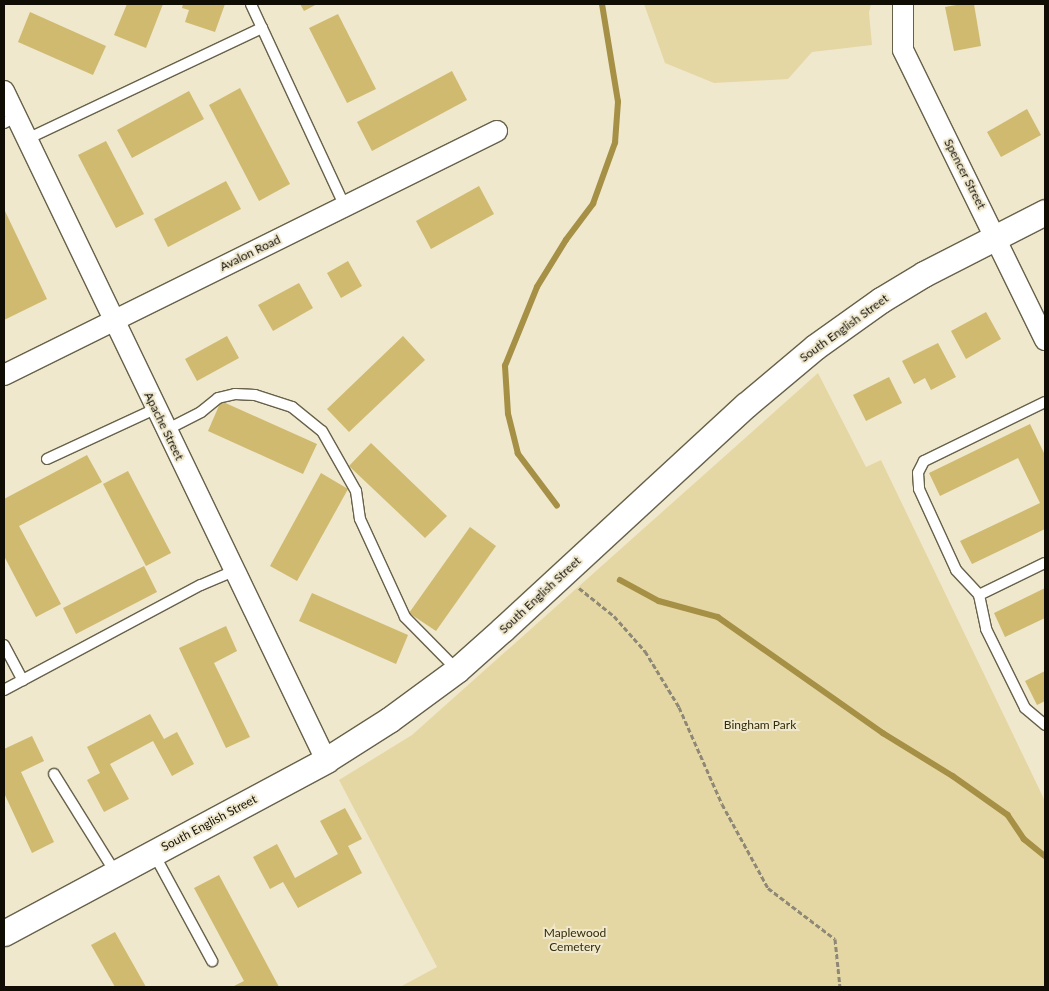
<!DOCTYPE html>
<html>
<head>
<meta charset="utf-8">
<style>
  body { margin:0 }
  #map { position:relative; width:1049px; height:991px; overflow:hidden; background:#efe8cd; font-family:Lato,sans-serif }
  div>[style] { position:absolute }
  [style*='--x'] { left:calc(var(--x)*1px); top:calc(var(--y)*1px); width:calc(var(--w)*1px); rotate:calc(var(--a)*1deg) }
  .green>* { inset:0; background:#e5d7a3 }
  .stream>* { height:5.5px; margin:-2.75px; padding:0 2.75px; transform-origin:2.75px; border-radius:2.75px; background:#a59045 }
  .building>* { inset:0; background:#cfba6f }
  .path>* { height:3px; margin-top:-1.5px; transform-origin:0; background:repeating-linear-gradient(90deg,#8e8976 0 5px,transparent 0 7.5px) }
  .roads { filter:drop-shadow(1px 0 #67614a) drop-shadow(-1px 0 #67614a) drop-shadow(0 1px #67614a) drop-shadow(0 -1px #67614a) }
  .service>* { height:10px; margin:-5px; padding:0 5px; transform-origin:5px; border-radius:5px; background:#fff }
  .minor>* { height:20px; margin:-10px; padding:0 10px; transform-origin:10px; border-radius:10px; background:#fff }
  .tertiary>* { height:25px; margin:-12.5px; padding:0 12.5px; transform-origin:12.5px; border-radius:12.5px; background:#fff }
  span { translate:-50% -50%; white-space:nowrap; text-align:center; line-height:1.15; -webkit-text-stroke:4px #efe8cd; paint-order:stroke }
  .street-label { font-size:12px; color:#100d05 }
  .park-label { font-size:12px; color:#352c09 }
  .frame { position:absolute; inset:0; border:5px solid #100d05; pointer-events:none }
</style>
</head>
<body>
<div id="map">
  <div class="green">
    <i style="clip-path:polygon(644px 4px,871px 4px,869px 13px,872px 45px,812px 52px,788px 79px,714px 83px,665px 63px)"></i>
    <i style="clip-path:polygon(818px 373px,866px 467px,881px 460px,1045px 801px,1045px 987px,400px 987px,437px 967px,339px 780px,412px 735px)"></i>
  </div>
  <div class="stream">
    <i style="--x:557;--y:506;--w:65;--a:-126.9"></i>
    <i style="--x:518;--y:454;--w:41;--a:-104"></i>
    <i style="--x:508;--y:414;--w:48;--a:-93.6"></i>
    <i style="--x:505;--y:366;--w:85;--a:-67.9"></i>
    <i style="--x:537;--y:287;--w:55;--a:-58.3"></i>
    <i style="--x:566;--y:240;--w:45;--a:-53.1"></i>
    <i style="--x:593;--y:204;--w:65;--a:-70.2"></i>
    <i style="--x:615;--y:143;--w:41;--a:-85.8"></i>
    <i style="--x:618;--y:102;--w:99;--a:-99.3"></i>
    <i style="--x:620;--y:580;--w:44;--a:28.3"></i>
    <i style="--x:659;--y:601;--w:61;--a:15.2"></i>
    <i style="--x:718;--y:617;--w:202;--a:35.1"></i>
    <i style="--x:883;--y:733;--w:82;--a:31.6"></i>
    <i style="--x:953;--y:776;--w:67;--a:35.3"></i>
    <i style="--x:1008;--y:815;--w:29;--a:56"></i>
    <i style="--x:1024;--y:839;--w:27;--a:39"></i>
  </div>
  <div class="building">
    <i style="clip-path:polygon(127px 4px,163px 4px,146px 48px,114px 35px)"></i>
    <i style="clip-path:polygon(183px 4px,225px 4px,215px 32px,185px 22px,189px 10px,182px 8px)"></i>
    <i style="clip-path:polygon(300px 4px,317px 4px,304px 11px)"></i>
    <i style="clip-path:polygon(962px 4px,974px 4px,981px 46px,954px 51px,945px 7px)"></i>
    <i style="clip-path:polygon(30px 12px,106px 46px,93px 75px,18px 42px)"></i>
    <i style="clip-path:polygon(338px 14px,376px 89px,347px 103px,309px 28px)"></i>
    <i style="clip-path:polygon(452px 71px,467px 100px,372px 151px,357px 122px)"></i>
    <i style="clip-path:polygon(240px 88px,290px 184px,259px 201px,209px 105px)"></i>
    <i style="clip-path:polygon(189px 91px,204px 119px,132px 158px,117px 130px)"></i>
    <i style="clip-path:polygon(1027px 109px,1041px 135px,1001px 157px,987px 132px)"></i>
    <i style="clip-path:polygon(106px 141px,144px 214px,116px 228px,78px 155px)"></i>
    <i style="clip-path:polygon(226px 181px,241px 209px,168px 247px,154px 219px)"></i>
    <i style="clip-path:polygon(479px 186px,494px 214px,431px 249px,416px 221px)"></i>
    <i style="clip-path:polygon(4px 209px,47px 299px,4px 320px)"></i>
    <i style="clip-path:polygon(348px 261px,362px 286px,341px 298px,327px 273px)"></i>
    <i style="clip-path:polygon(299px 283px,313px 308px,273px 331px,258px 305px)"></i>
    <i style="clip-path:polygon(986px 312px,1001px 339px,966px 359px,951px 331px)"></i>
    <i style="clip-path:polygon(227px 336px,239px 358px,197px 381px,185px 359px)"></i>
    <i style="clip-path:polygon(403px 336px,425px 360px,349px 432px,327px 409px)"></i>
    <i style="clip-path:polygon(938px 343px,956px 377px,931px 390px,925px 378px,914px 384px,902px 361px)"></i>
    <i style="clip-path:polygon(889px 377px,902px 403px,866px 421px,853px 395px)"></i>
    <i style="clip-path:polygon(221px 401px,317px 444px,303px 474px,208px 431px)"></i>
    <i style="clip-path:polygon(1030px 424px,1045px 455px,1045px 529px,972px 564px,960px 541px,1040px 503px,1018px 458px,940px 496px,929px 473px)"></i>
    <i style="clip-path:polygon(371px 443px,447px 516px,425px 538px,349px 466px)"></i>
    <i style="clip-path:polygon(87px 455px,102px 482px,19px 526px,61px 604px,36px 617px,4px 556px,4px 499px)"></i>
    <i style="clip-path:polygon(128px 471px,171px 553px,146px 566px,103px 484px)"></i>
    <i style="clip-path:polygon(321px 473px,348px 489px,297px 581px,270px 566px)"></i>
    <i style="clip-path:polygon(470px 527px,496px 546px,436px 631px,409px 613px)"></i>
    <i style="clip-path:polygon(144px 566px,157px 592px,76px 634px,63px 608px)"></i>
    <i style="clip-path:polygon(1045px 588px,1045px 618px,1005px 637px,994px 613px)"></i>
    <i style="clip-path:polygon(312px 593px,408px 635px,396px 664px,299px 621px)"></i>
    <i style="clip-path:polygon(226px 626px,237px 651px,214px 663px,250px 737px,226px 748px,179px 648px)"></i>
    <i style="clip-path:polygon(1045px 671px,1045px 701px,1037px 705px,1025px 681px)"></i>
    <i style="clip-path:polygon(150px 714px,164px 739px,177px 732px,194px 764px,172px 776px,153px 741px,110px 764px,129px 799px,104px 812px,87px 780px,100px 773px,87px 747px)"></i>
    <i style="clip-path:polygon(32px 736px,44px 761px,21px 772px,54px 842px,32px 853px,4px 793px,4px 749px)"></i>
    <i style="clip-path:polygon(345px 808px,362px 839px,348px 846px,362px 873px,298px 908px,283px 882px,270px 889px,253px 857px,277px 844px,295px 878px,338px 854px,320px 821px)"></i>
    <i style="clip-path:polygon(219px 875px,279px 987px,232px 987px,244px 981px,194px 888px)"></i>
    <i style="clip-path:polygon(115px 932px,146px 987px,115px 987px,91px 945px)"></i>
  </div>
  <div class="path">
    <i style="--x:579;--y:588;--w:45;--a:38.7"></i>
    <i style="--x:614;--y:616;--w:47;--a:48.5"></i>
    <i style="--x:645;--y:651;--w:66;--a:58.7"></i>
    <i style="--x:679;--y:707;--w:106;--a:66.1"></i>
    <i style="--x:722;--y:804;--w:96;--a:61.3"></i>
    <i style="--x:768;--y:888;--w:84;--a:37.3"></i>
    <i style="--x:835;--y:939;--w:48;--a:84.1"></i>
  </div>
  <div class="roads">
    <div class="service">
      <i style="--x:262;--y:28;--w:197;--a:65.1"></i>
      <i style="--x:4;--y:123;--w:13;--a:-27"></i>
      <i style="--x:27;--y:139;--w:260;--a:-25.3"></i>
      <i style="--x:262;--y:28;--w:26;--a:-115"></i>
      <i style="--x:1045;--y:402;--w:135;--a:154"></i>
      <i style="--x:924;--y:461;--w:13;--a:117"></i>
      <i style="--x:918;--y:473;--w:16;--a:86"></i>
      <i style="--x:919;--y:489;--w:89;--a:65.4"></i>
      <i style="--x:956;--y:570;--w:34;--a:47"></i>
      <i style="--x:979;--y:595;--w:73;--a:-25.9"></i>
      <i style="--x:166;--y:430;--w:39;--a:-27"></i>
      <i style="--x:201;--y:412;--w:22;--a:-39"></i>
      <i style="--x:218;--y:398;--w:17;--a:-13"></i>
      <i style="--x:235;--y:394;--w:20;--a:3"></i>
      <i style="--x:255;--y:395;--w:39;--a:18"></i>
      <i style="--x:292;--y:407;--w:38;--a:39"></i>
      <i style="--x:322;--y:431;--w:69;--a:60.5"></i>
      <i style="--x:356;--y:491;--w:28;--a:82"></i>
      <i style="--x:360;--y:519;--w:108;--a:65.3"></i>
      <i style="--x:405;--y:617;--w:74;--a:45.5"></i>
      <i style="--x:47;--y:459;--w:119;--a:-24.8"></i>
      <i style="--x:979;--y:595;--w:35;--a:78"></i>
      <i style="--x:986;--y:629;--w:88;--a:63.7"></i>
      <i style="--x:1025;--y:708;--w:26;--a:40"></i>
      <i style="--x:4;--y:645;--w:40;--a:62"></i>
      <i style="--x:4;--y:690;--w:223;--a:-28.1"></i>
      <i style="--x:201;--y:585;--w:36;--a:-23"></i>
      <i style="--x:54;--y:774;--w:115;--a:58.1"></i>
      <i style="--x:154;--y:854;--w:122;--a:61.5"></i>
    </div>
    <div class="minor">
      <i style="--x:903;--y:4;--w:46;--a:90"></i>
      <i style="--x:903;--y:50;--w:323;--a:63.9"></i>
      <i style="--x:4;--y:91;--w:742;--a:64.3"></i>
      <i style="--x:4;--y:375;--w:550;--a:-26.33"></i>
    </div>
    <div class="tertiary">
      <i style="--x:4;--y:933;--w:366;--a:-28.2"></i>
      <i style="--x:326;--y:760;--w:75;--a:-32.4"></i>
      <i style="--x:389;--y:720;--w:84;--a:-36.3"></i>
      <i style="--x:457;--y:670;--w:62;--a:-41.7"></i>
      <i style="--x:503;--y:629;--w:330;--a:-42.7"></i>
      <i style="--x:746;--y:405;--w:90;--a:-40"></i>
      <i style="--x:815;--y:347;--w:81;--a:-35.5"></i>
      <i style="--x:881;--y:300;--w:50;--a:-31.2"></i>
      <i style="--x:924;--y:274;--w:136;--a:-27.1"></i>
    </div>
  </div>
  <div class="street-label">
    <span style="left:965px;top:174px;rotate:63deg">Spencer Street</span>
    <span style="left:250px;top:253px;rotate:-26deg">Avalon Road</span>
    <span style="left:844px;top:328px;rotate:-36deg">South English Street</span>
    <span style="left:164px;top:426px;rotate:64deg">Apache Street</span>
    <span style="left:540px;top:595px;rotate:-43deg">South English Street</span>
    <span style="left:209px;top:823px;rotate:-28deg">South English Street</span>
  </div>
  <div class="park-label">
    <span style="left:760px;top:725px">Bingham Park</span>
    <span style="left:575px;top:940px">Maplewood<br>Cemetery</span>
  </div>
  <div class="frame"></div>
</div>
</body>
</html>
